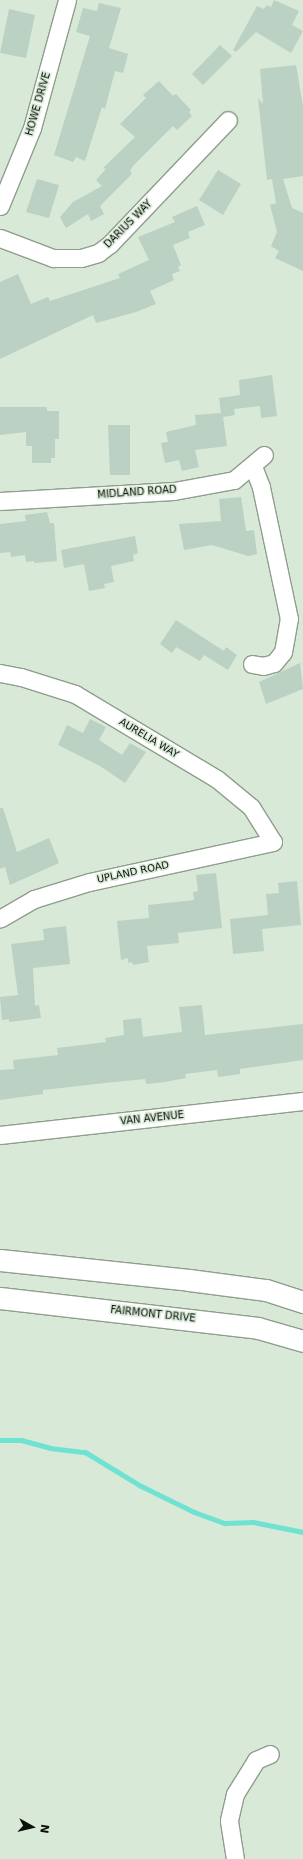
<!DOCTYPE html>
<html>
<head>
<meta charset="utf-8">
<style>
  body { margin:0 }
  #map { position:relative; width:303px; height:1859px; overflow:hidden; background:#d9e9d7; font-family:"DejaVu Sans",sans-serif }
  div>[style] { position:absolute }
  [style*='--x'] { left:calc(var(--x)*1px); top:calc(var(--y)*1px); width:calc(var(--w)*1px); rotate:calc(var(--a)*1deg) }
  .stream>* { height:5px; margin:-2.5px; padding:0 2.5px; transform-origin:2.5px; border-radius:2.5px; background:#70e2d1 }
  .building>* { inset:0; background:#bad1c4 }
  .roads { filter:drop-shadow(1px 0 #8f9e8d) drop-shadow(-1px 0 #8f9e8d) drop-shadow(0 1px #8f9e8d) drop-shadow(0 -1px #8f9e8d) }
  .minor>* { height:17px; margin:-8.5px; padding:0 8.5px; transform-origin:8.5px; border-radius:8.5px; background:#fff }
  .major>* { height:21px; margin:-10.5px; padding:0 10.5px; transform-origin:10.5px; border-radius:10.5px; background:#fff }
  span { translate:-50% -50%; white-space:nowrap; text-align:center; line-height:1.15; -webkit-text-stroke:3px #d9e9d7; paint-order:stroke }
  .street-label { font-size:10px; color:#0b100a }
  .north { position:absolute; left:12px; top:1807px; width:40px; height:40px; -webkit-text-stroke:3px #d9e9d7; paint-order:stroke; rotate:98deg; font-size:11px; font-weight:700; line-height:16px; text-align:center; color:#0b100a }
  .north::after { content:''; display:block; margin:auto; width:14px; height:18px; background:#0b100a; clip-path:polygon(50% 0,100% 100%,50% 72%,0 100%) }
</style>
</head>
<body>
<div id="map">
  <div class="stream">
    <i style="--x:0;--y:1440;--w:21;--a:0"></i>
    <i style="--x:21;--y:1440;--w:30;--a:15"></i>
    <i style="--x:50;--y:1448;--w:35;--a:7"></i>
    <i style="--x:85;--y:1452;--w:66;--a:31.3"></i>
    <i style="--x:141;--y:1486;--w:59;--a:26.1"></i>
    <i style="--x:194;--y:1512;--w:33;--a:20"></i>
    <i style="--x:225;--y:1523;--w:28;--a:-2"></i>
    <i style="--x:253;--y:1522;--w:51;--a:11.3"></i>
  </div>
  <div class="building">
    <i style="clip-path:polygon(274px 0,299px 11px,292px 25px,303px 31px,291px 53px,256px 32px,236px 52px,233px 50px,257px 6px,264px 9px,267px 5px,271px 7px)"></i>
    <i style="clip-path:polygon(99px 3px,121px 8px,109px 48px,128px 54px,123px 73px,115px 71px,105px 109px,102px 107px,85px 161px,76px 157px,73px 162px,54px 155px,90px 36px,76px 32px,83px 8px,97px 11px)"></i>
    <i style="clip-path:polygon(9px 9px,35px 15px,26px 58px,0 53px)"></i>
    <i style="clip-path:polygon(220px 45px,232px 56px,203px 85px,192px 74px)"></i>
    <i style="clip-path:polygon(296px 65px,303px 106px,303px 176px,283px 179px,292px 208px,303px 213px,303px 271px,275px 258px,279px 251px,271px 246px,277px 232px,270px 205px,276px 203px,272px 179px,267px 180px,258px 98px,263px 104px,260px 69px)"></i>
    <i style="clip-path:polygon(159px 81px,173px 96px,176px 94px,191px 110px,189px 112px,192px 116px,177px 130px,173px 126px,133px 166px,130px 171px,132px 174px,100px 206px,104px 214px,91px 221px,88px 214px,66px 228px,60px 217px,73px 202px,102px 186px,96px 180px,106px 169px,103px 168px,135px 137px,120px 124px,146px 98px,143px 95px)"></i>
    <i style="clip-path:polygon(218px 170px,241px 184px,223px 215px,199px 200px)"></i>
    <i style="clip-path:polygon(37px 179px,59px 185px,49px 218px,26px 212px)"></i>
    <i style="clip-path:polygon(197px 206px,205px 225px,188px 232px,190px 238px,173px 245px,181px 265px,178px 267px,180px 271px,172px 274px,174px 280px,150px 291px,156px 304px,136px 312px,96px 323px,93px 315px,0 359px,0 282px,18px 274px,31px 304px,48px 297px,50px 301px,120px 278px,118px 274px,149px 260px,138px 237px,175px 222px,172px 217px)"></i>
    <i style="clip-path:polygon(272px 375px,277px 416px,261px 418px,260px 406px,234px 409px,235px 415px,223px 417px,227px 446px,195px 450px,199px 467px,182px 471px,179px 460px,165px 463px,161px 443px,168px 442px,166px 432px,196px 425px,195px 415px,221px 413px,219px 398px,240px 395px,239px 380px)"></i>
    <i style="clip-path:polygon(0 407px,47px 407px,47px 411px,59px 411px,59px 439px,55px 439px,55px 458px,51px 458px,51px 463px,32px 463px,32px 446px,26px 446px,26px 432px,0 435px)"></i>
    <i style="clip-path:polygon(108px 425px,130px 425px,130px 475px,110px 475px)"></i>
    <i style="clip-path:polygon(241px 497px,246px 531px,254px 530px,257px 554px,248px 556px,212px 545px,184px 550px,179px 524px,221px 521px,219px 499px)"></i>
    <i style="clip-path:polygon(47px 512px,50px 523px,54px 523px,57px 561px,34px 563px,34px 561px,26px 562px,25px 555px,11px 557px,10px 552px,0 553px,0 524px,26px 521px,25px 515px)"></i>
    <i style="clip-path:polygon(135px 536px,138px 553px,133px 555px,134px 561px,111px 566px,114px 582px,104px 584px,105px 588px,89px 591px,84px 564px,64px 568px,61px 550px)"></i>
    <i style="clip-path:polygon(176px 620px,224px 651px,226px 647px,237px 655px,228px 670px,204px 655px,200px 661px,176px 647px,172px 653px,160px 644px)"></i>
    <i style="clip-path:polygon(300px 663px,303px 689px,266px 704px,259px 682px)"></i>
    <i style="clip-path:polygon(90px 719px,106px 727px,99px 740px,122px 755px,130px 743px,146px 752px,125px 783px,100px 766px,58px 745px,67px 725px,83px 733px)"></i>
    <i style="clip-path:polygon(0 808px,3px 808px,17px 852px,49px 838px,59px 863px,10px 885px,5px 867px,0 869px)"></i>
    <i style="clip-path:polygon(216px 873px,222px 928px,178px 933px,179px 943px,147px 946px,149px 962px,133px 965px,132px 962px,128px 963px,128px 958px,121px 960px,117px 921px,149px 918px,148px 905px,194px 900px,193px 892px,198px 891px,196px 875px)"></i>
    <i style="clip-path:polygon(297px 881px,301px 925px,262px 929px,264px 951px,233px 954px,230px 919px,268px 915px,266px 894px,279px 893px,278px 883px)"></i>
    <i style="clip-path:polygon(66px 926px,70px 964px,33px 968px,35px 1006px,39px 1005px,41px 1018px,9px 1022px,9px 1019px,2px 1020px,0 997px,18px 995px,11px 944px,44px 940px,43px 929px)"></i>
    <i style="clip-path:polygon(202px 1005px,205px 1035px,303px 1024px,303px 1060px,240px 1069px,240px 1074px,218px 1077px,217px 1070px,185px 1074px,186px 1078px,165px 1082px,146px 1084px,145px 1079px,105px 1083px,43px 1090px,43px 1094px,0 1100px,0 1070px,14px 1069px,13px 1060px,58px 1055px,57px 1048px,106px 1042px,105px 1038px,124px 1035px,123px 1020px,141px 1018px,143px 1037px,182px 1032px,179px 1007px)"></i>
  </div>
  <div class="roads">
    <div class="minor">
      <i style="--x:0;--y:206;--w:84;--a:-67.7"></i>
      <i style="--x:32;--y:128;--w:133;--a:-74.7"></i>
      <i style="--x:0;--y:238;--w:57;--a:20.7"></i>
      <i style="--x:53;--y:258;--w:28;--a:0"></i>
      <i style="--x:81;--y:258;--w:18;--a:-16"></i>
      <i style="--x:98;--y:253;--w:15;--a:-37"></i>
      <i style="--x:110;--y:244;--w:171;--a:-46.4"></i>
      <i style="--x:0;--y:501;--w:174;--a:-3.3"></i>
      <i style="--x:174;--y:491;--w:61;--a:-10.4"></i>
      <i style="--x:234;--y:480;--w:39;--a:-40"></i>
      <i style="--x:252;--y:664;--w:11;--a:10"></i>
      <i style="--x:263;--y:666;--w:11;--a:-15"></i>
      <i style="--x:274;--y:663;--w:14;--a:-51"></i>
      <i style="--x:283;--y:652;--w:34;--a:-80"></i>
      <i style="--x:289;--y:619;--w:135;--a:-102"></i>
      <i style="--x:261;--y:487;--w:22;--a:-111"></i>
      <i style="--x:0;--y:673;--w:21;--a:11"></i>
      <i style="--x:21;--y:677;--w:57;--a:17.5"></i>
      <i style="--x:75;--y:694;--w:165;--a:30.9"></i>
      <i style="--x:217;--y:779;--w:44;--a:39.5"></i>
      <i style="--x:251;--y:807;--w:41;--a:57.8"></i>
      <i style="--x:273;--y:842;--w:188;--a:167.7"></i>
      <i style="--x:89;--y:882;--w:58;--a:162.8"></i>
      <i style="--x:34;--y:899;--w:39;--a:150"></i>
      <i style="--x:0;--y:1135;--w:305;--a:-6.4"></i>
      <i style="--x:235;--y:1859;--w:39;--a:-99"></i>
      <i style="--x:229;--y:1820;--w:27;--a:-77"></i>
      <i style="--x:235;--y:1794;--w:40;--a:-58"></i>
      <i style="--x:256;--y:1760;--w:15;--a:-23"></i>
    </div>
    <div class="major">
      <i style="--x:0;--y:1260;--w:190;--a:6"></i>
      <i style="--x:189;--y:1280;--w:78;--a:7.4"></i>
      <i style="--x:266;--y:1290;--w:39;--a:18"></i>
      <i style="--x:0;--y:1298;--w:260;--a:6.6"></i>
      <i style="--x:258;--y:1328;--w:47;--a:16.1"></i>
    </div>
  </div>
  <div class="street-label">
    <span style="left:38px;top:104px;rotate:-74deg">HOWE DRIVE</span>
    <span style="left:128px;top:224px;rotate:-45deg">DARIUS WAY</span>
    <span style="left:137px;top:492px;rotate:-4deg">MIDLAND ROAD</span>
    <span style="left:149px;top:738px;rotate:31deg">AURELIA WAY</span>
    <span style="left:133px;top:872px;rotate:-12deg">UPLAND ROAD</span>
    <span style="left:152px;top:1118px;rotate:-6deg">VAN AVENUE</span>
    <span style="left:153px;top:1314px;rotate:6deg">FAIRMONT DRIVE</span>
  </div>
  <div class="north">N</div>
</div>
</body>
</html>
